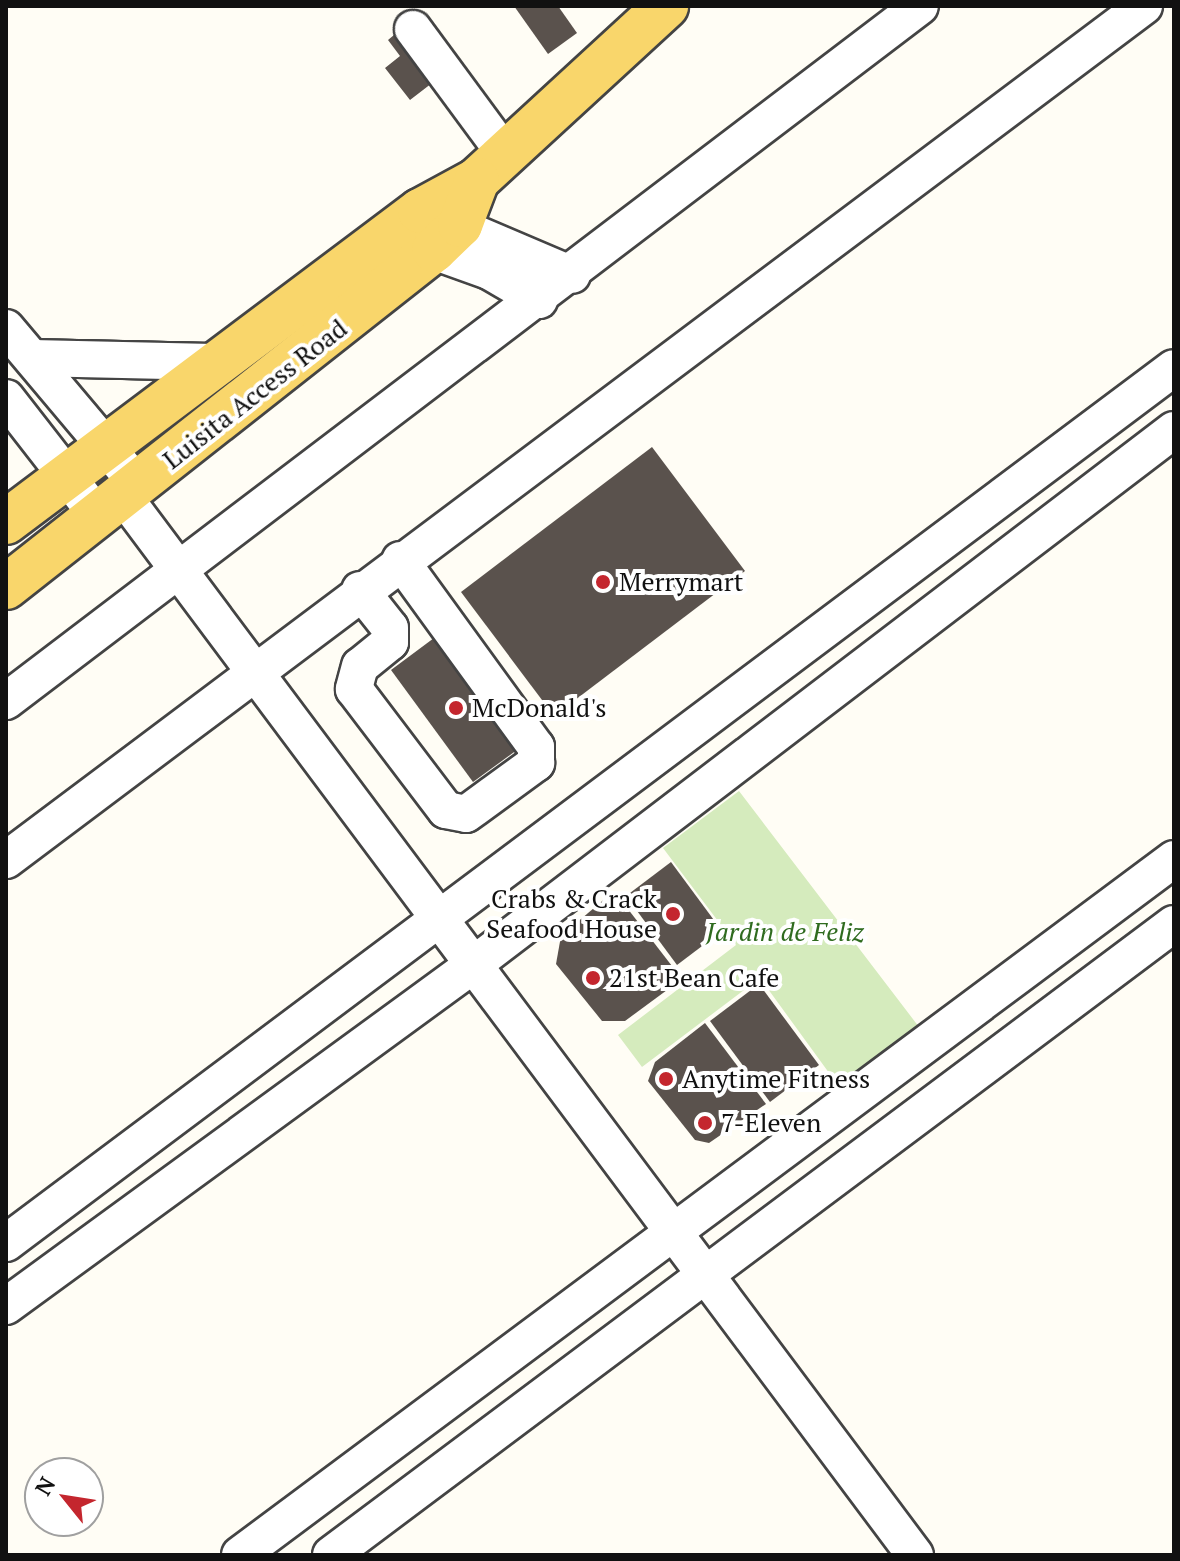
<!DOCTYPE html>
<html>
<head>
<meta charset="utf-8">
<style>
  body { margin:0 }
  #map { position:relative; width:1180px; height:1561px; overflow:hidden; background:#fffdf5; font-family:"PT Serif",serif }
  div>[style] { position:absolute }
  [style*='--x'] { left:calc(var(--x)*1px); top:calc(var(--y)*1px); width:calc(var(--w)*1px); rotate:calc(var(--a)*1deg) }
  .green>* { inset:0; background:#d5ebbd }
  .building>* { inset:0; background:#5a524d }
  .roads { filter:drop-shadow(2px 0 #444) drop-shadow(-2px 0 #444) drop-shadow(0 2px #444) drop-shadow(0 -2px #444) }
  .minor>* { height:36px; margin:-18px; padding:0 18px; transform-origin:18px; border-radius:18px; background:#fff }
  .major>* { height:44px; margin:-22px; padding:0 22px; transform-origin:22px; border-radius:22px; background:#f9d66b }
  .dots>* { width:22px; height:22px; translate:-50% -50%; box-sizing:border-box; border:4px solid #fff; border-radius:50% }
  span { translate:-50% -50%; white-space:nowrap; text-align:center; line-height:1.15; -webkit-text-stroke:8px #fff; paint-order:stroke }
  .street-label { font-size:26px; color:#111 }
  .poi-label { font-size:26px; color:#111 }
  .left { translate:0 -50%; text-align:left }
  .right { translate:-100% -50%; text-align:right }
  .park-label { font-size:26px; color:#2f6b1f; font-style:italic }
  .frame { position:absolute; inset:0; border:8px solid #111; pointer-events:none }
  .north { position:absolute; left:24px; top:1457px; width:80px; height:80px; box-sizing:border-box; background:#fff; border:2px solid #a0a0a0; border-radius:50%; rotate:300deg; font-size:22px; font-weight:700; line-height:32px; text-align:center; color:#111 }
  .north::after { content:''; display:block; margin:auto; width:28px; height:36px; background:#c4262e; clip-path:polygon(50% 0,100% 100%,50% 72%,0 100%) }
</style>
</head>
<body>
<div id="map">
  <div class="green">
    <i style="clip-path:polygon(739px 791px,919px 1027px,840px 1088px,760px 978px,642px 1067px,618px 1035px,736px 945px,663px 848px)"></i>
  </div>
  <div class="building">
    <i style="clip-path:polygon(514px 6px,558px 6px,577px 33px,548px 54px)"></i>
    <i style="clip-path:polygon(406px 25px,436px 80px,410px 100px,385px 68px,400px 56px,388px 40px)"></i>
    <i style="clip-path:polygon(652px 447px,745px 571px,554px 716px,461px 592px)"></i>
    <i style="clip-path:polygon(438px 635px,521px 747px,473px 782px,391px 670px)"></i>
    <i style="clip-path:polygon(671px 862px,722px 931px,677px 965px,626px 896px)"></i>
    <i style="clip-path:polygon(614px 891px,682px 979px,625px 1021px,602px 1021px,556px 964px,561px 936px)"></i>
    <i style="clip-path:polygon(759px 984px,819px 1065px,770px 1102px,710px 1021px)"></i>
    <i style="clip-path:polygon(705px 1023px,766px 1104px,709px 1143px,695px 1140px,648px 1081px,655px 1062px)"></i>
  </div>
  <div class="roads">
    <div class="minor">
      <i style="--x:413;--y:29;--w:157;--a:53.6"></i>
      <i style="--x:434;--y:216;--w:150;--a:23.1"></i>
      <i style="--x:411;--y:243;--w:83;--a:19.7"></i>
      <i style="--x:489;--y:271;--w:58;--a:30.1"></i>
      <i style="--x:6;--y:328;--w:205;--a:49.9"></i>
      <i style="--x:32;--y:358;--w:181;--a:1.3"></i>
      <i style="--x:6;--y:398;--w:150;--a:52.1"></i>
      <i style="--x:124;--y:497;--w:1321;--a:53.22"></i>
      <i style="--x:360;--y:590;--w:48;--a:51.7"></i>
      <i style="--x:390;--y:628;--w:14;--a:90"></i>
      <i style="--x:390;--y:642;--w:38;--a:141"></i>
      <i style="--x:360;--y:666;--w:24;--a:105"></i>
      <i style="--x:354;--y:689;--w:152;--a:52.8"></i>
      <i style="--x:446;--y:810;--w:20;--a:11"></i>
      <i style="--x:466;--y:814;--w:87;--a:-36.1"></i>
      <i style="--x:536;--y:763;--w:16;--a:-90"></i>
      <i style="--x:536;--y:747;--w:231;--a:-126"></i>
      <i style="--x:6;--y:701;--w:1148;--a:-37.25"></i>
      <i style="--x:6;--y:860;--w:1423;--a:-36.89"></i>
      <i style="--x:6;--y:1243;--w:1459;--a:-36.84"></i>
      <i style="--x:6;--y:1306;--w:578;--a:-36.14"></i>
      <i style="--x:473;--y:965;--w:882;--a:-37.35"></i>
      <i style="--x:240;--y:1555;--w:1165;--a:-36.69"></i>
      <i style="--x:331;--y:1555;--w:1053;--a:-36.82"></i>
    </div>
    <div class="major">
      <i style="--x:6;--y:522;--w:518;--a:-36.91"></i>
      <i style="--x:420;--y:211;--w:65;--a:-28.5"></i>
      <i style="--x:477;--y:180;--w:257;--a:-42.6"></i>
      <i style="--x:6;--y:587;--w:545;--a:-38.22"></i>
      <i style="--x:434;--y:250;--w:36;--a:-44"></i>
      <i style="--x:460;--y:225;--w:48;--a:-69.3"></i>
    </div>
  </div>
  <div class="dots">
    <i style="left:603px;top:582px;background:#c4262e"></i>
    <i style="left:456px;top:708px;background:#c4262e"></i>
    <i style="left:673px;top:914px;background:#c4262e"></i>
    <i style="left:593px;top:978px;background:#c4262e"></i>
    <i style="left:666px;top:1079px;background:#c4262e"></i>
    <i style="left:705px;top:1123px;background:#c4262e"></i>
  </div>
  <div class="street-label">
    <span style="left:255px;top:394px;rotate:-38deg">Luisita Access Road</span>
  </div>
  <div class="poi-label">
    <span class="left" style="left:619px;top:582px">Merrymart</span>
    <span class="left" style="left:472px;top:708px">McDonald's</span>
    <span class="right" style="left:657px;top:914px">Crabs &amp; Crack<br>Seafood House</span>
    <span class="left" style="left:609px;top:978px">21st Bean Cafe</span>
    <span class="left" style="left:682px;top:1079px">Anytime Fitness</span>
    <span class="left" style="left:721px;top:1123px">7-Eleven</span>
  </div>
  <div class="park-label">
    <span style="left:785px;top:932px">Jardin de Feliz</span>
  </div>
  <div class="frame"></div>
  <div class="north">N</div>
</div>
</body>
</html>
